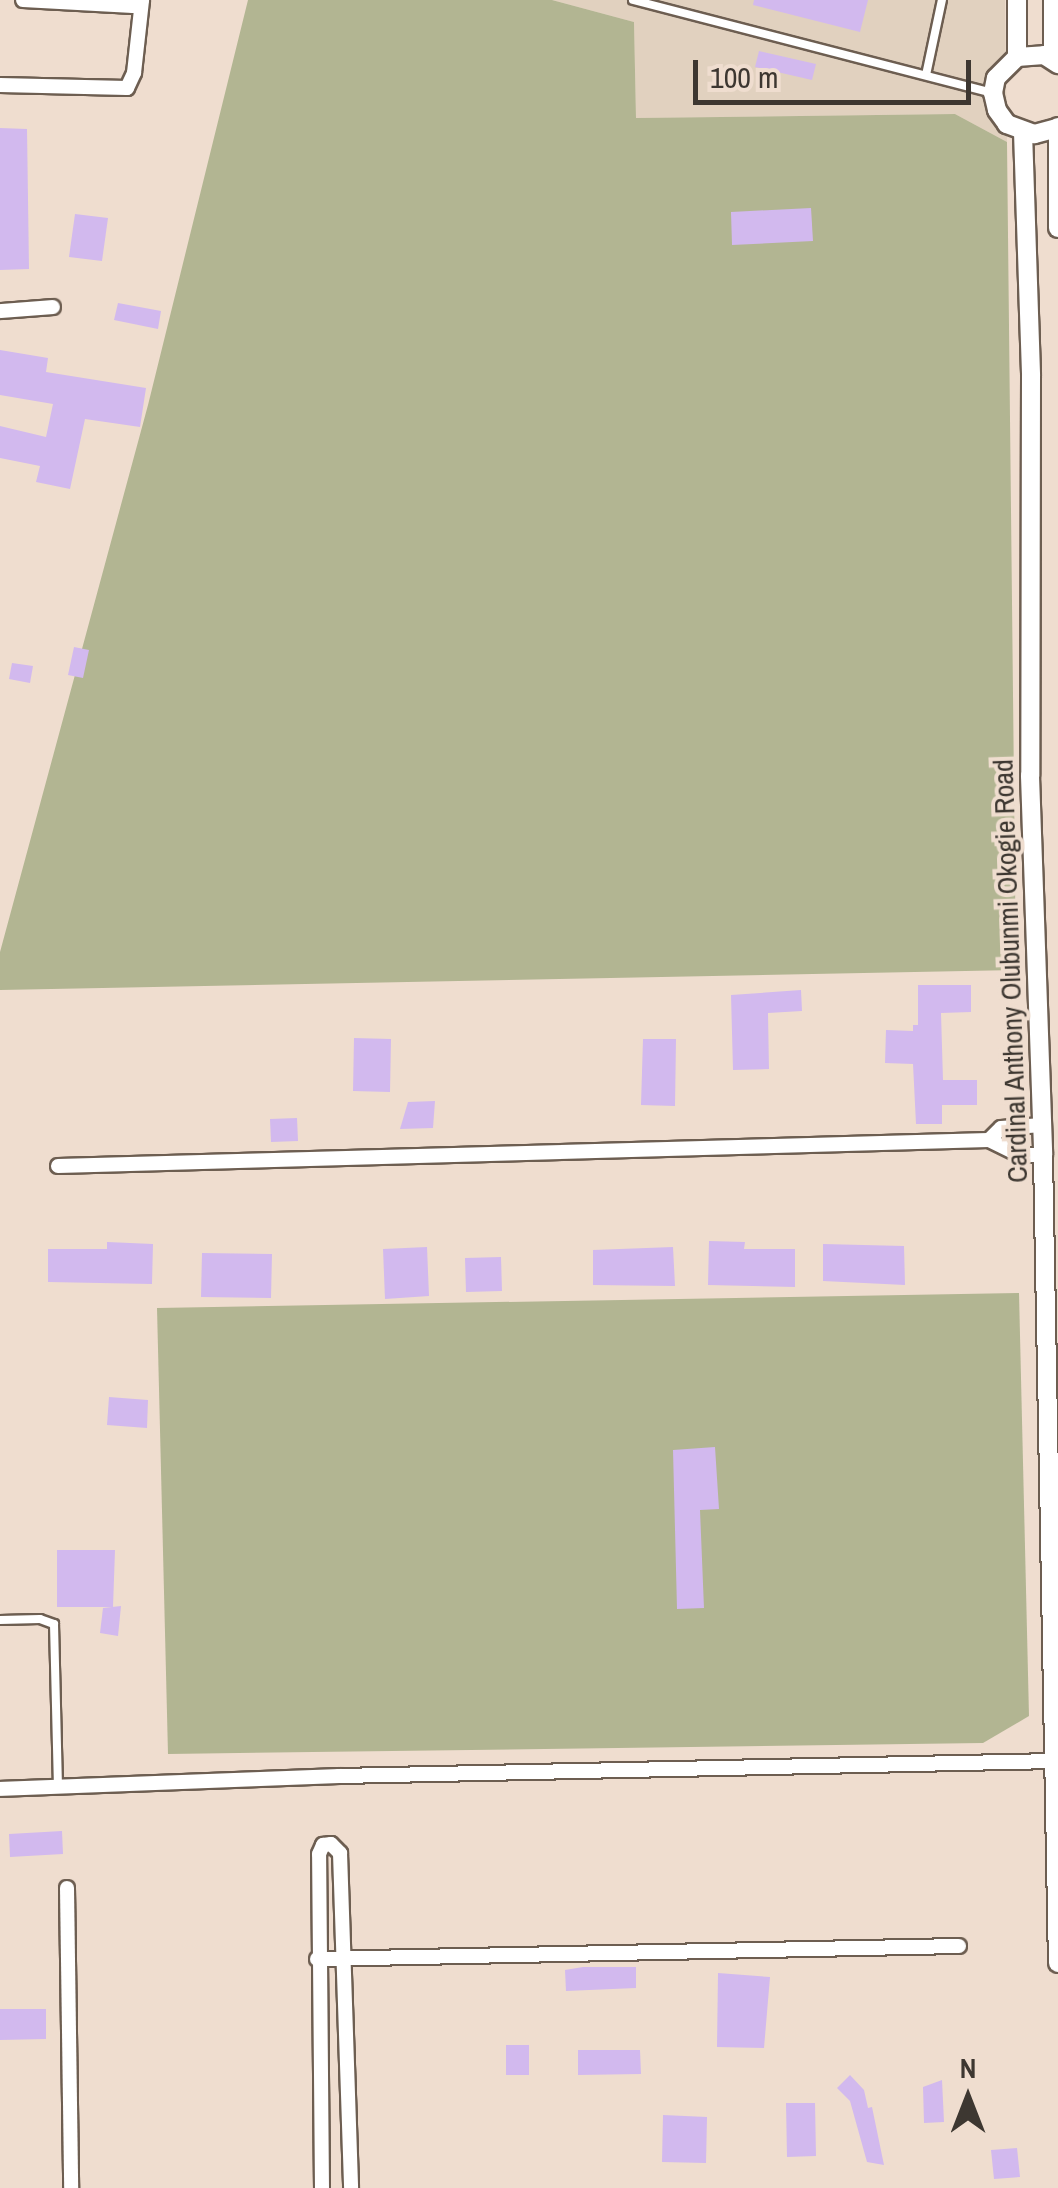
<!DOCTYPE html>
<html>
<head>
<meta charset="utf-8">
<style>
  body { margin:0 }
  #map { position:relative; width:1058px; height:2188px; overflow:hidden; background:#efddcf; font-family:"Archivo Narrow",sans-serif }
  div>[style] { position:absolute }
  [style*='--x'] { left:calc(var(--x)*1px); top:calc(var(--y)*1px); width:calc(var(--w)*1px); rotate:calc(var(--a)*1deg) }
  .commercial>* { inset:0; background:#e1d1bf }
  .green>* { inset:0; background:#b2b592 }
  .building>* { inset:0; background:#d2b9ee }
  .roads { filter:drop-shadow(2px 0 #6d5e51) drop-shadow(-2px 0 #6d5e51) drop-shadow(0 2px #6d5e51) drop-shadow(0 -2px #6d5e51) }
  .service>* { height:8px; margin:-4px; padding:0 4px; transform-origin:4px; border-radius:4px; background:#fff }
  .minor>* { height:14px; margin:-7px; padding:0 7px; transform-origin:7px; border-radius:7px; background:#fff }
  .tertiary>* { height:18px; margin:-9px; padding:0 9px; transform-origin:9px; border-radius:9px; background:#fff }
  span { translate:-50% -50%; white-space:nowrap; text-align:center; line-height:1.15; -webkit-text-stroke:8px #efddcf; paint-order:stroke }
  .street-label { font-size:28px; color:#3d3731 }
  .north { position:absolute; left:918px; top:2048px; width:100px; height:100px; -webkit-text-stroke:8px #efddcf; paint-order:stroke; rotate:0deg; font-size:28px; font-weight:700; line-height:40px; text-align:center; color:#3d3731 }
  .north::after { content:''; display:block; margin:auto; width:35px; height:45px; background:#3d3731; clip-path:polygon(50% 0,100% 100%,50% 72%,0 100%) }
  .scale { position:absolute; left:693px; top:60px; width:278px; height:45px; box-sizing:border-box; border:5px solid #3d3731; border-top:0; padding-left:12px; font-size:30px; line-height:35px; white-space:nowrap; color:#3d3731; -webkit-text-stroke:8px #efddcf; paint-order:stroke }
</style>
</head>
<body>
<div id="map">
  <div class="commercial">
    <i style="clip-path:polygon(552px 0,1005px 0,1007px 142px,955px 114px,636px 118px,634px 22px)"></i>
  </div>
  <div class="green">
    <i style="clip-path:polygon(248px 0,552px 0,634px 22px,636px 118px,955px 114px,1007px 142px,1016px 970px,0 990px,0 952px,148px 405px)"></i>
    <i style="clip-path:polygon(1019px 1293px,1029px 1716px,983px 1743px,168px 1754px,157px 1308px)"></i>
  </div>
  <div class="building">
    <i style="clip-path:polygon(754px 0,868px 0,860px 32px,753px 5px)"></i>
    <i style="clip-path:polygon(759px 51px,816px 64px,812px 80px,755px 67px)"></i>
    <i style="clip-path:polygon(0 128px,27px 129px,29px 269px,0 270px)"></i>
    <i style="clip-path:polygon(811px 208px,813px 241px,732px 245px,731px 212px)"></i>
    <i style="clip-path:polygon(75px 214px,108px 218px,102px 261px,69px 257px)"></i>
    <i style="clip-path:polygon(118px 303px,161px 311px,158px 329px,114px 320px)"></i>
    <i style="clip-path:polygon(0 350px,48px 358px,46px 372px,146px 388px,140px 427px,85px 419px,70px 489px,36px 482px,40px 466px,0 458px,0 426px,46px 437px,53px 404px,0 395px)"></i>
    <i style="clip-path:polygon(74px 647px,89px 650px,83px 678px,68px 675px)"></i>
    <i style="clip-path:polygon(12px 663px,33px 666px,30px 683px,9px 679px)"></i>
    <i style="clip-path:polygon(918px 985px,971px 985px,971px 1012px,941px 1013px,943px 1080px,977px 1080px,977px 1105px,942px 1105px,942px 1124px,916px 1124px,913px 1064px,885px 1063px,886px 1030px,913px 1031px,913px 1025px,918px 1025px)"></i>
    <i style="clip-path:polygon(801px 990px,802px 1011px,768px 1013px,769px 1069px,733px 1070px,731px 995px)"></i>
    <i style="clip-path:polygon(354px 1038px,391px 1039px,390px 1092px,353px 1091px)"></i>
    <i style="clip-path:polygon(643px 1039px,676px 1039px,675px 1106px,641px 1105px)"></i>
    <i style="clip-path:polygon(435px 1101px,433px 1128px,400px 1129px,408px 1102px)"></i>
    <i style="clip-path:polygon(297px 1118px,298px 1141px,271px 1142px,270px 1119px)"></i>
    <i style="clip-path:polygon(709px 1241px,745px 1242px,744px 1249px,795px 1249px,795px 1287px,708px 1285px)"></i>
    <i style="clip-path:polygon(107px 1242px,153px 1244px,152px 1284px,48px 1282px,48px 1249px,107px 1249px)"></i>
    <i style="clip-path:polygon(823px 1244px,904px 1246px,905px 1285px,823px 1281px)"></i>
    <i style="clip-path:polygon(427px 1247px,429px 1296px,385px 1299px,383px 1249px)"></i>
    <i style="clip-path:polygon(673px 1247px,675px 1286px,593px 1285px,593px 1250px)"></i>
    <i style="clip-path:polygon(202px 1253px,272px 1254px,271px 1298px,201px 1297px)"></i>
    <i style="clip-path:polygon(501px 1257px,502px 1291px,466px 1292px,465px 1258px)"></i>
    <i style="clip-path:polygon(109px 1397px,148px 1400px,147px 1428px,107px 1425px)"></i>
    <i style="clip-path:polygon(715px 1447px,719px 1509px,700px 1510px,704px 1608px,677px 1609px,673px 1450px)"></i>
    <i style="clip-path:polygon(57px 1550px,115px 1550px,113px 1607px,57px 1607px)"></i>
    <i style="clip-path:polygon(121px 1606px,118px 1636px,100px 1633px,103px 1608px)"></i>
    <i style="clip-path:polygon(62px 1831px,63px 1854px,10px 1857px,9px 1834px)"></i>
    <i style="clip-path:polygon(583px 1967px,636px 1967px,636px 1988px,566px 1991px,565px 1970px)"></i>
    <i style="clip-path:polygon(718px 1973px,770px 1977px,764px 2048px,717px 2047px)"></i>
    <i style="clip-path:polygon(0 2009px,46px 2009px,46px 2039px,0 2040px)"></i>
    <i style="clip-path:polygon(506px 2045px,529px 2045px,529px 2075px,506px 2075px)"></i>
    <i style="clip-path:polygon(578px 2050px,640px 2050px,641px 2074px,578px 2075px)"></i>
    <i style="clip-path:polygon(850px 2075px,864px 2090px,868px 2108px,872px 2107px,884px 2165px,867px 2162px,850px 2101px,837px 2088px)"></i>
    <i style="clip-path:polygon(942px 2080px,944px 2122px,924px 2123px,923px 2087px)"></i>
    <i style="clip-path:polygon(786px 2103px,815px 2103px,816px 2156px,787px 2157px)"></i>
    <i style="clip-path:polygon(663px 2115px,707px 2117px,706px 2163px,662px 2162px)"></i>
    <i style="clip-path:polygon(1017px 2148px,1020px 2177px,994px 2179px,991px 2150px)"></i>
  </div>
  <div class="roads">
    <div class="service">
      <i style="--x:633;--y:0;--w:371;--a:14.5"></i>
      <i style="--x:926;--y:75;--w:77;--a:-78"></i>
      <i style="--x:0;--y:1620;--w:40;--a:-1.4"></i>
      <i style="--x:40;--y:1619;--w:15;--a:20"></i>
      <i style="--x:54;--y:1624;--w:163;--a:88.6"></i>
    </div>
    <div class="minor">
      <i style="--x:23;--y:0;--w:110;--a:3.1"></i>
      <i style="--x:133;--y:6;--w:11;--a:-34"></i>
      <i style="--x:0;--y:85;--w:127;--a:1.4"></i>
      <i style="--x:127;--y:88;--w:17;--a:-65"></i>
      <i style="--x:134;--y:73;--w:72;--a:-83.7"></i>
      <i style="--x:0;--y:311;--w:53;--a:-4.3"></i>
      <i style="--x:989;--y:1140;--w:17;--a:-45"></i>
      <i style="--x:1001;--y:1128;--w:41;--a:-4.2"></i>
      <i style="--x:58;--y:1166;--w:931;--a:-1.6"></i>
      <i style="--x:989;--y:1140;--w:34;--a:26"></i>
      <i style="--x:1020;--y:1155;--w:23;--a:0"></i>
      <i style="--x:0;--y:1789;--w:339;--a:-2.2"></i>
      <i style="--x:339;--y:1776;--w:716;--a:-1.2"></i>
      <i style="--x:67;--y:1888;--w:300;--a:89.2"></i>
      <i style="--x:317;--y:1959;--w:642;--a:-1.16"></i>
      <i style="--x:322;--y:2188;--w:334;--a:-90.5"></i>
      <i style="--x:319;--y:1854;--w:10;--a:-66"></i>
      <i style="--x:323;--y:1845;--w:8;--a:-7"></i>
      <i style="--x:331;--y:1844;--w:13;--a:45"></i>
      <i style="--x:340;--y:1853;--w:335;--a:88.1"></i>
    </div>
    <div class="tertiary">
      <i style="--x:1017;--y:0;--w:57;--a:90"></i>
      <i style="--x:1053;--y:59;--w:59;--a:-90"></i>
      <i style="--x:1058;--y:127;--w:101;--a:90"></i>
      <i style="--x:1057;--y:128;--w:24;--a:165"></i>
      <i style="--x:1034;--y:134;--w:29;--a:-160"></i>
      <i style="--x:1007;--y:124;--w:17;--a:-126"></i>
      <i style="--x:997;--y:110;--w:17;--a:-103"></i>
      <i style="--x:993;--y:93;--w:15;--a:-79"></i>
      <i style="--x:996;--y:78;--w:30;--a:-45"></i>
      <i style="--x:1017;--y:57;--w:27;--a:-4"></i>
      <i style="--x:1044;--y:55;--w:17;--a:33"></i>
      <i style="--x:1023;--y:132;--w:244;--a:88.1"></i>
      <i style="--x:1031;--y:376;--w:400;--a:90.1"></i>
      <i style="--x:1030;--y:776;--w:379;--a:88"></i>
      <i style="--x:1043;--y:1155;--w:808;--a:88.94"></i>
    </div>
  </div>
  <div class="street-label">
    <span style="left:1010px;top:971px;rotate:-92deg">Cardinal Anthony Olubunmi Okogie Road</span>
  </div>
  <div class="north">N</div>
  <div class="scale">100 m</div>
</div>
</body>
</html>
